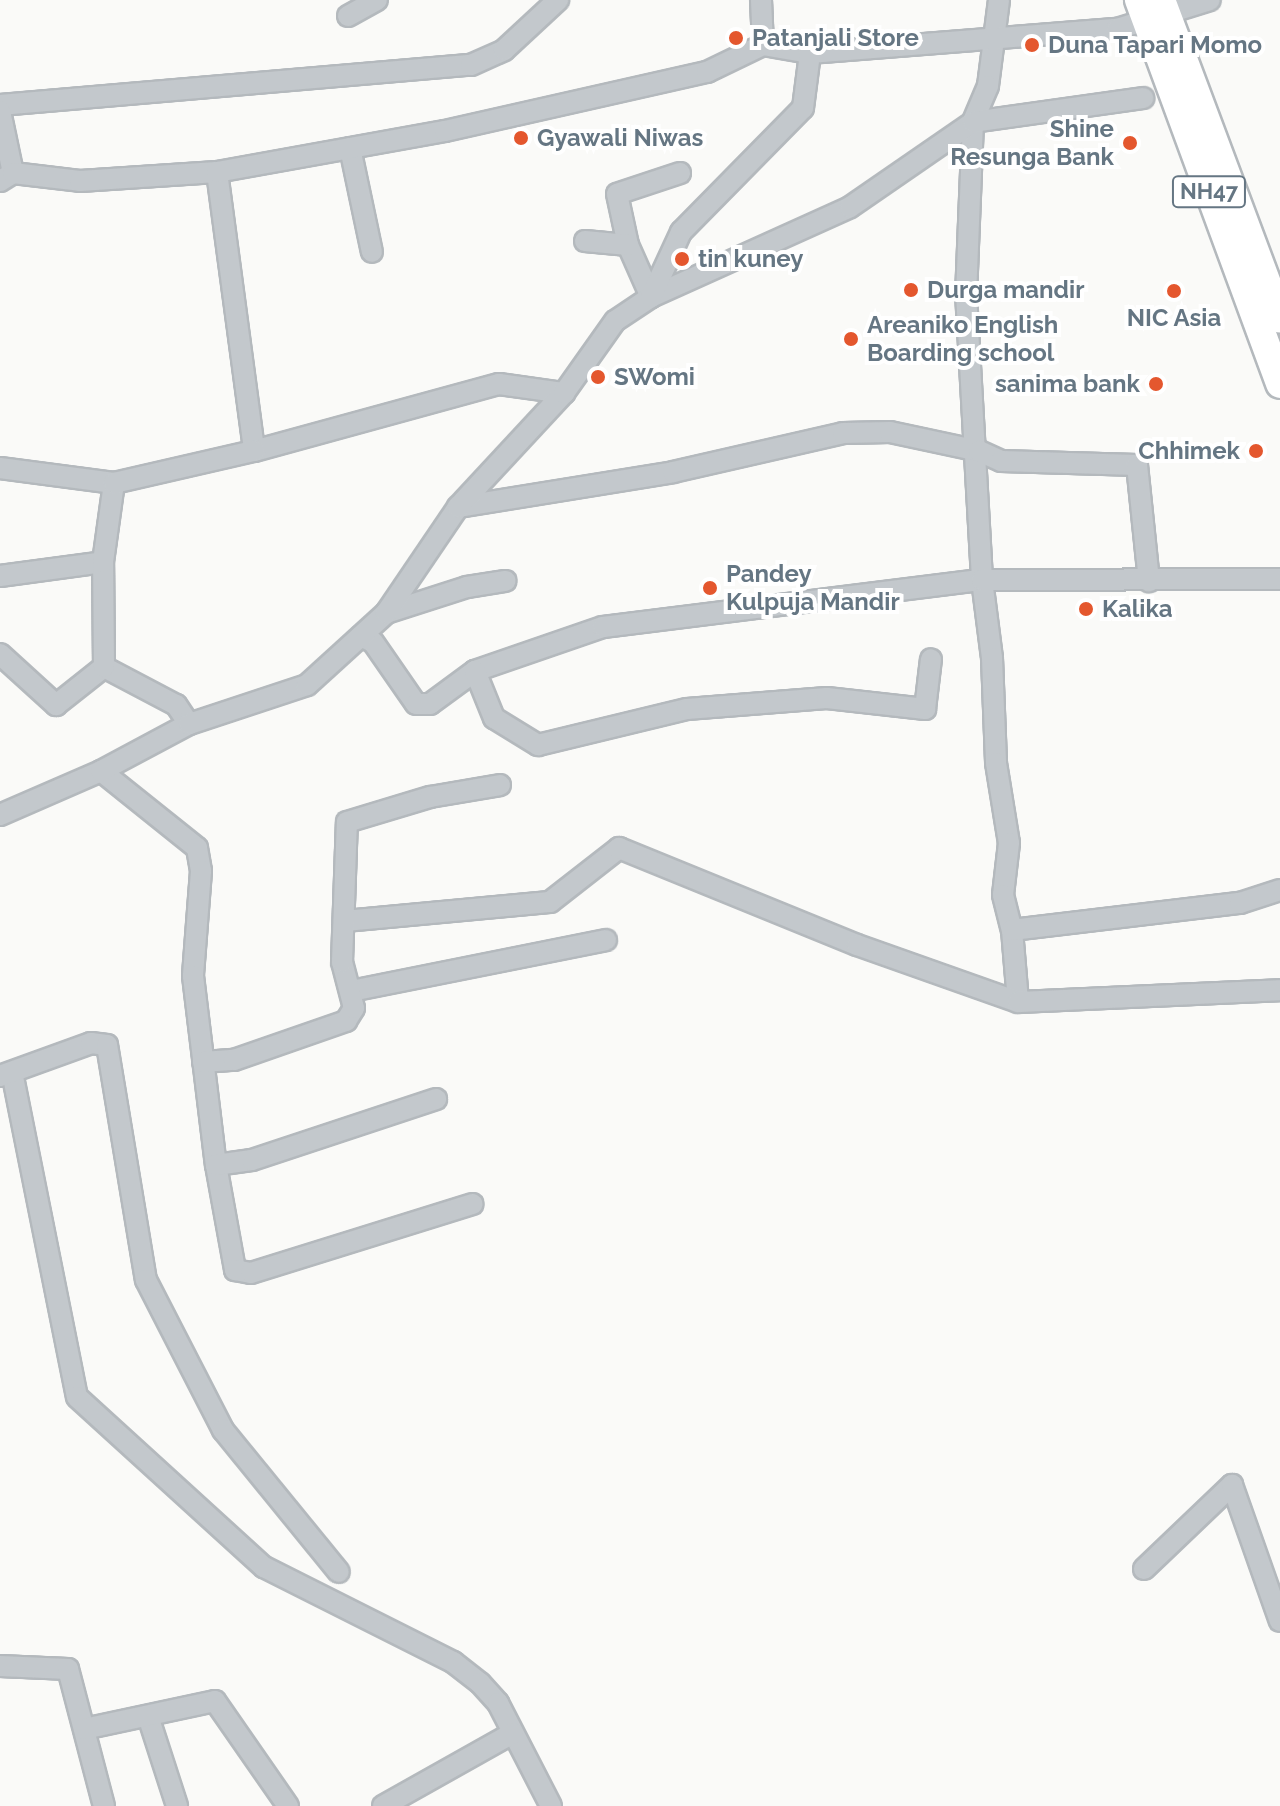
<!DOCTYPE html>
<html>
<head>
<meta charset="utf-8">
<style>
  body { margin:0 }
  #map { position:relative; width:1280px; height:1806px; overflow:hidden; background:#fafaf8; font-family:Raleway,sans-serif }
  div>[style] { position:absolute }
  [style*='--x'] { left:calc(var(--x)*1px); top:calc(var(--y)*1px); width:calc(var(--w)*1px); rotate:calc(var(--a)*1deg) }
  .roads { filter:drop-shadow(2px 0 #b4b9bd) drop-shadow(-2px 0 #b4b9bd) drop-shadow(0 2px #b4b9bd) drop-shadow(0 -2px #b4b9bd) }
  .minor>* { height:20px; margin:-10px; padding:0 10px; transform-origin:10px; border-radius:10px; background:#c3c8cc }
  .highway>* { height:28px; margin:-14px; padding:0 14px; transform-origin:14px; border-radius:14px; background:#fff }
  .dots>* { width:22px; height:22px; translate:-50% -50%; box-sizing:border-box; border:4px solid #fff; border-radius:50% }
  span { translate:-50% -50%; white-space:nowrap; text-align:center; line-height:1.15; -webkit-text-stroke:8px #fff; paint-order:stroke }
  .shield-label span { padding:2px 6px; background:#fff; border:2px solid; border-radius:6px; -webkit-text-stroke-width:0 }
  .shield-label { font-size:22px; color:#657683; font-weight:700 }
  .poi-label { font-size:24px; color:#657683; font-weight:700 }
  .left { translate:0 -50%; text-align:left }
  .right { translate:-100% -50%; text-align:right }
</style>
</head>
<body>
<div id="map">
  <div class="roads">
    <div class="minor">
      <i style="--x:761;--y:0;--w:45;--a:87.5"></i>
      <i style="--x:999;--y:0;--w:87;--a:97.3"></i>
      <i style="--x:988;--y:86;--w:39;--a:113"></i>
      <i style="--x:973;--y:122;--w:171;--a:92.3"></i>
      <i style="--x:966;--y:293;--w:287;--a:86.8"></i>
      <i style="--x:982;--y:580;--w:79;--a:82.7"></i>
      <i style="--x:992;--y:658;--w:105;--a:87.8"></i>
      <i style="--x:996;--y:763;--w:81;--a:80.8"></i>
      <i style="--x:1009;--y:843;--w:52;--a:96.6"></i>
      <i style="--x:1003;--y:895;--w:36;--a:76"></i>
      <i style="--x:1012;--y:930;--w:72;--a:85.2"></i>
      <i style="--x:348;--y:16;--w:33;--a:-29"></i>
      <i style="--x:0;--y:105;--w:473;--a:-4.9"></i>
      <i style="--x:471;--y:65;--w:36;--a:-24"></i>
      <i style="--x:504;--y:50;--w:74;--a:-42.8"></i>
      <i style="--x:0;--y:111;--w:63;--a:78.2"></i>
      <i style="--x:13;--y:173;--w:15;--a:148"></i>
      <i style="--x:350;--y:148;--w:106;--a:78.1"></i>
      <i style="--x:217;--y:172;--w:281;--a:82.4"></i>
      <i style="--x:254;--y:451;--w:254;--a:-15.3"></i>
      <i style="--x:499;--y:384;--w:66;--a:7.9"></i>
      <i style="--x:13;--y:173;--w:67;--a:6.8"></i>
      <i style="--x:80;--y:181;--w:137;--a:-3.8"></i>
      <i style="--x:217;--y:172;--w:232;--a:-10.2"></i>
      <i style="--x:445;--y:131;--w:269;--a:-12.7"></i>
      <i style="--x:707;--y:72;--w:62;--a:-25.7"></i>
      <i style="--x:763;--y:45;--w:48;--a:9.7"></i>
      <i style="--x:810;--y:53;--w:308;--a:-4.5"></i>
      <i style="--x:1117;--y:29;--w:97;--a:-17.3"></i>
      <i style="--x:680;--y:173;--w:66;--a:161.6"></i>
      <i style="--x:617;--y:194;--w:52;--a:77.8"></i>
      <i style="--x:628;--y:245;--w:57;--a:66.1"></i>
      <i style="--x:651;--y:297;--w:218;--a:-24.3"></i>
      <i style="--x:850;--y:207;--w:150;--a:-34.6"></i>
      <i style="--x:973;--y:122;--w:172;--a:-8"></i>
      <i style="--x:585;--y:241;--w:43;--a:5.3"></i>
      <i style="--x:0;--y:468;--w:115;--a:7.5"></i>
      <i style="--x:458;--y:507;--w:218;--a:-9.2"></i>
      <i style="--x:673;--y:472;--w:174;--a:-12.9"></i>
      <i style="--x:843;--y:433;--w:47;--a:-1.2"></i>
      <i style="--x:890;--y:432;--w:91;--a:12.1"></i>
      <i style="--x:979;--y:451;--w:24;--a:24"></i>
      <i style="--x:1001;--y:461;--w:136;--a:1.7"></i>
      <i style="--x:1137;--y:465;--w:117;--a:84.1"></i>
      <i style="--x:0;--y:576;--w:104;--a:-7.7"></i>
      <i style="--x:386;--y:613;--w:85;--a:-17.8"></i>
      <i style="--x:467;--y:587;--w:39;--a:-9"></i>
      <i style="--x:361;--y:636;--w:13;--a:27"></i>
      <i style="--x:373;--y:642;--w:75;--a:55.3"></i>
      <i style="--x:416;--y:704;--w:14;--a:0"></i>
      <i style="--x:430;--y:704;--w:56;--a:-36.3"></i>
      <i style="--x:475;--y:671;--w:135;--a:-19"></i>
      <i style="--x:603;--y:627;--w:382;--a:-7.1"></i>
      <i style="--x:982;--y:580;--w:298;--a:-0.2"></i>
      <i style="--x:0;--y:654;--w:76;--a:42.3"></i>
      <i style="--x:56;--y:705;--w:61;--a:-38.4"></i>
      <i style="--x:475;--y:671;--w:51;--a:68"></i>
      <i style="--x:494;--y:718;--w:52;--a:31.5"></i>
      <i style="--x:538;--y:745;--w:153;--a:-13.6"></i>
      <i style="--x:687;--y:709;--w:140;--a:-4.5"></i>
      <i style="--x:827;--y:698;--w:99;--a:6.4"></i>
      <i style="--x:925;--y:709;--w:50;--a:-83.2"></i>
      <i style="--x:189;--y:724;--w:23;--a:-124"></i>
      <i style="--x:176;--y:705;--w:81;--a:-152.2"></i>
      <i style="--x:104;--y:667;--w:105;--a:-90.5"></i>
      <i style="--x:103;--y:562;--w:80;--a:-82.1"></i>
      <i style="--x:114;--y:483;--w:144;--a:-12.9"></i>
      <i style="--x:101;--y:771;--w:123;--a:38.7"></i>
      <i style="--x:197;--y:848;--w:23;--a:80"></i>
      <i style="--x:201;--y:871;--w:105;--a:94.4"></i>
      <i style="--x:193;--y:976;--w:190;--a:83.1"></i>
      <i style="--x:216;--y:1165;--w:107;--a:79.7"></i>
      <i style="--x:235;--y:1270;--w:16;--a:11"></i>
      <i style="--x:251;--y:1273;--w:232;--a:-17.3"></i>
      <i style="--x:0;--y:815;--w:110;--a:-23.5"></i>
      <i style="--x:101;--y:771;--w:100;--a:-28.1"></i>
      <i style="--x:189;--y:724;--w:124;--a:-18.3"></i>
      <i style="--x:307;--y:685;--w:107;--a:-42.3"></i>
      <i style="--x:386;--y:613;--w:128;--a:-55.8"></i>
      <i style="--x:458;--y:507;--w:156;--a:-47.1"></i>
      <i style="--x:564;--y:393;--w:88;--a:-54.7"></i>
      <i style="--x:615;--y:321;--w:43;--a:-33.7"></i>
      <i style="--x:651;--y:297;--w:72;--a:-65.2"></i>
      <i style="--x:681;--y:232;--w:174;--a:-45.5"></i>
      <i style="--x:803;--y:108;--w:55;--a:-82.7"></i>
      <i style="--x:344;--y:921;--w:207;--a:-5.3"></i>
      <i style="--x:550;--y:902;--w:88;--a:-38"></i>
      <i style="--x:619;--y:848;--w:257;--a:22.2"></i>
      <i style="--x:857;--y:945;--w:171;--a:19.5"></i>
      <i style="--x:1018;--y:1002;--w:262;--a:-2.6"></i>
      <i style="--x:1012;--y:930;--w:230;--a:-6.8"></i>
      <i style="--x:1240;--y:903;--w:42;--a:-18"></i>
      <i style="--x:351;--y:991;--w:260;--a:-11.3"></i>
      <i style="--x:203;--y:1062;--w:31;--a:-4"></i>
      <i style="--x:234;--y:1060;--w:119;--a:-19.2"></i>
      <i style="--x:346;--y:1021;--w:15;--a:-58"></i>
      <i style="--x:354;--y:1008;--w:48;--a:-104.6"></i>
      <i style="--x:342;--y:962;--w:140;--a:-88"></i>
      <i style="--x:347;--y:822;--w:87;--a:-16.8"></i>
      <i style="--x:430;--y:797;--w:71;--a:-9.7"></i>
      <i style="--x:12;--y:1072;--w:331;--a:78.7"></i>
      <i style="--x:77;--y:1397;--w:253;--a:42.3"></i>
      <i style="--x:264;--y:1567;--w:212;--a:26.7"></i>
      <i style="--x:453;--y:1662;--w:34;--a:38"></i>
      <i style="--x:480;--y:1683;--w:27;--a:48"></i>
      <i style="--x:498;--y:1703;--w:116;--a:62.8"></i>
      <i style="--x:0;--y:1076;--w:97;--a:-19.9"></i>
      <i style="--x:91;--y:1043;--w:16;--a:7"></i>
      <i style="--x:107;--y:1045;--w:238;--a:80.6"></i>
      <i style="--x:146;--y:1280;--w:169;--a:62.8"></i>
      <i style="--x:223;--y:1430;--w:183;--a:50.8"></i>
      <i style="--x:216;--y:1165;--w:36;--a:-8"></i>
      <i style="--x:252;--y:1160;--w:194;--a:-18.3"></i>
      <i style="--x:1144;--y:1569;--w:122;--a:-43.7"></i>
      <i style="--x:1232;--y:1485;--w:144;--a:70.6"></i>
      <i style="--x:0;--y:1666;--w:68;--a:2.5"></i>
      <i style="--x:68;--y:1669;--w:142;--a:75.3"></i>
      <i style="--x:148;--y:1716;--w:95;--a:72.1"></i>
      <i style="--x:84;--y:1729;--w:134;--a:-12.1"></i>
      <i style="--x:215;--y:1701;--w:128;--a:55.2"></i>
      <i style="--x:383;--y:1806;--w:149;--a:-29.3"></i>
    </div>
    <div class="highway">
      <i style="--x:1139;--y:0;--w:409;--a:69.8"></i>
      <i style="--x:1161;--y:0;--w:340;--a:69.5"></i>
    </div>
  </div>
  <div class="dots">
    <i style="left:736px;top:38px;background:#e4572e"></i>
    <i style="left:1032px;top:45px;background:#e4572e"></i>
    <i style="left:521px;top:138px;background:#e4572e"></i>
    <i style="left:1130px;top:143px;background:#e4572e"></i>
    <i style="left:682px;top:259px;background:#e4572e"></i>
    <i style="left:911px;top:290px;background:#e4572e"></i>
    <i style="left:1174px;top:291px;background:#e4572e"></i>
    <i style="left:851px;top:339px;background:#e4572e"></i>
    <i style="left:598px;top:377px;background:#e4572e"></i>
    <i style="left:1156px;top:384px;background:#e4572e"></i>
    <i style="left:1256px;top:451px;background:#e4572e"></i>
    <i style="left:710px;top:588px;background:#e4572e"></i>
    <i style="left:1086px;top:609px;background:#e4572e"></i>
  </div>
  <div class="shield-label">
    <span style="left:1209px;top:192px">NH47</span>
  </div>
  <div class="poi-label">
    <span class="left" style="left:752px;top:38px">Patanjali Store</span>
    <span class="left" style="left:1048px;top:45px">Duna Tapari Momo</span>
    <span class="right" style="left:1114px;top:143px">Shine<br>Resunga Bank</span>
    <span class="left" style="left:537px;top:138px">Gyawali Niwas</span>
    <span class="left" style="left:698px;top:259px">tin kuney</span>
    <span class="left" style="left:927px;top:290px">Durga mandir</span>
    <span style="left:1174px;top:318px">NIC Asia</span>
    <span class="left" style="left:867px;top:339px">Areaniko English<br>Boarding school</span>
    <span class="left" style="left:614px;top:377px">SWomi</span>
    <span class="right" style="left:1140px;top:384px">sanima bank</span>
    <span class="right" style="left:1240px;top:451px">Chhimek</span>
    <span class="left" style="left:726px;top:588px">Pandey<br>Kulpuja Mandir</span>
    <span class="left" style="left:1102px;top:609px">Kalika</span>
  </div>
</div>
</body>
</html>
